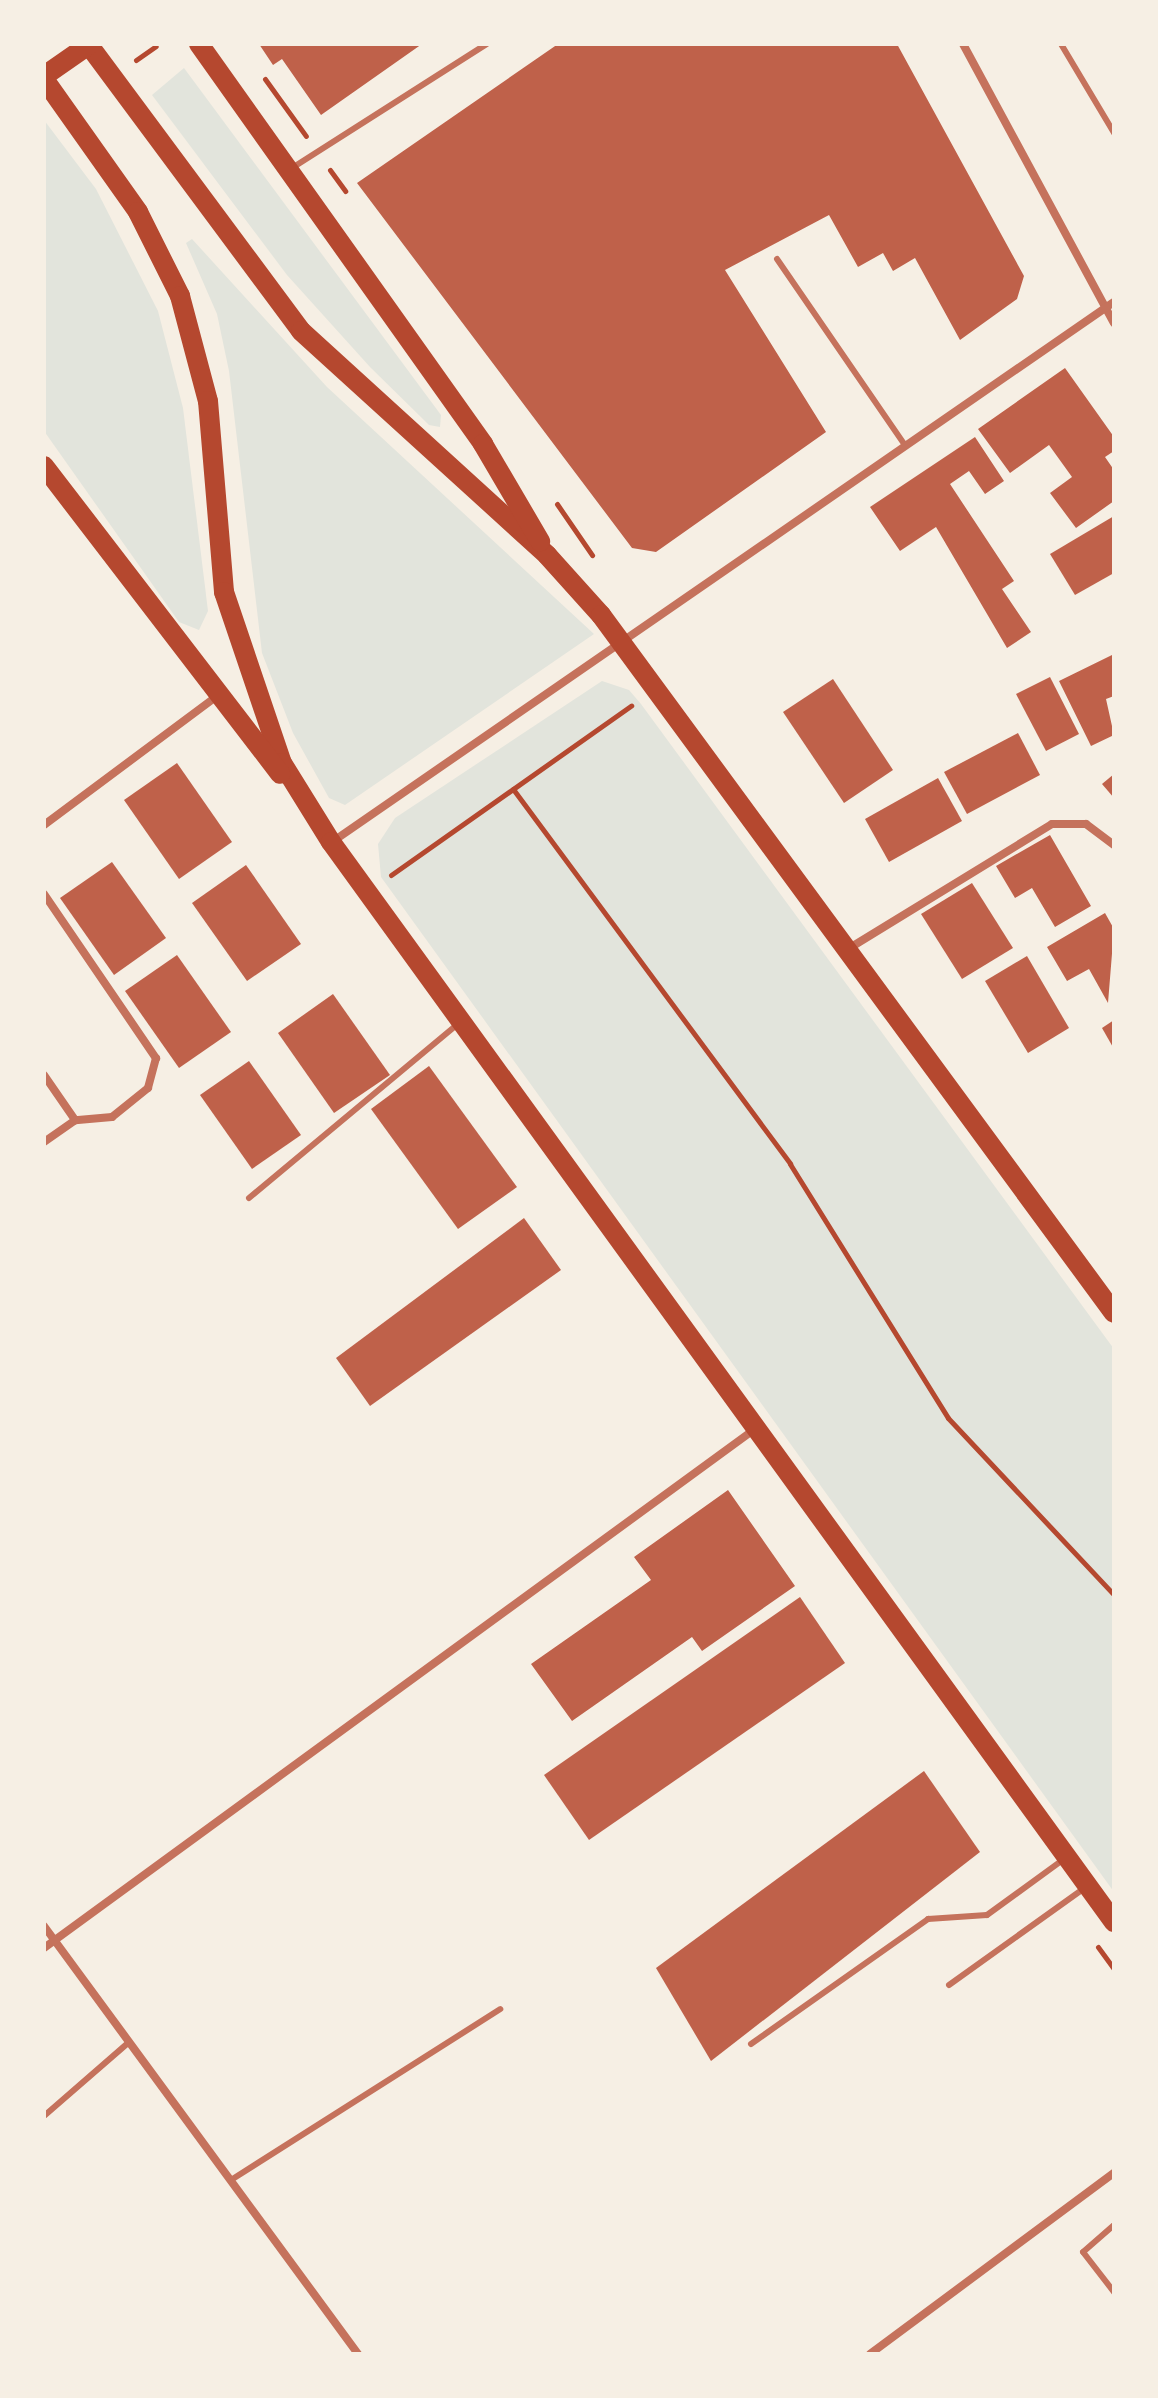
<!DOCTYPE html>
<html>
<head>
<meta charset="utf-8">
<style>
  body { margin:0 }
  #map { position:relative; width:1158px; height:2398px; overflow:hidden; background:#f6efe4; font-family:Inter,sans-serif }
  div>[style] { position:absolute }
  [style*='--x'] { left:calc(var(--x)*1px); top:calc(var(--y)*1px); width:calc(var(--w)*1px); rotate:calc(var(--a)*1deg) }
  .green>* { inset:0; background:#e2e4dc }
  .building>* { inset:0; background:#bf614a }
  .path>* { height:5px; margin:-2.5px; padding:0 2.5px; transform-origin:2.5px; border-radius:2.5px; background:#b5482f }
  .service>* { height:6px; margin:-3px; padding:0 3px; transform-origin:3px; border-radius:3px; background:#c5725c }
  .minor>* { height:8px; margin:-4px; padding:0 4px; transform-origin:4px; border-radius:4px; background:#c5725c }
  .primary>* { height:20px; margin:-10px; padding:0 10px; transform-origin:10px; border-radius:10px; background:#b5482f }
  span { translate:-50% -50%; white-space:nowrap; text-align:center; line-height:1.15; -webkit-text-stroke:6px #f6efe4; paint-order:stroke }
  .frame { position:absolute; inset:0; border:46px solid #f6efe4; pointer-events:none }
</style>
</head>
<body>
<div id="map">
  <div class="green">
    <i style="clip-path:polygon(184px 68px,441px 415px,440px 427px,429px 425px,370px 367px,287px 275px,152px 95px)"></i>
    <i style="clip-path:polygon(44px 120px,96px 189px,158px 311px,183px 408px,208px 611px,199px 630px,179px 622px,44px 431px)"></i>
    <i style="clip-path:polygon(192px 239px,327px 387px,594px 634px,345px 805px,329px 798px,293px 733px,262px 653px,229px 371px,217px 314px,186px 243px)"></i>
    <i style="clip-path:polygon(602px 681px,629px 690px,641px 704px,1114px 1349px,1114px 1892px,381px 877px,378px 844px,395px 818px)"></i>
  </div>
  <div class="building">
    <i style="clip-path:polygon(259px 44px,422px 44px,321px 115px,282px 59px,273px 65px)"></i>
    <i style="clip-path:polygon(558px 44px,897px 44px,1024px 276px,1017px 299px,960px 340px,915px 258px,893px 271px,883px 253px,858px 267px,829px 215px,725px 270px,826px 432px,656px 552px,632px 548px,357px 183px)"></i>
    <i style="clip-path:polygon(1065px 368px,1114px 437px,1114px 451px,1105px 457px,1114px 470px,1114px 501px,1076px 528px,1050px 493px,1072px 477px,1049px 445px,1010px 473px,978px 429px)"></i>
    <i style="clip-path:polygon(975px 437px,1004px 481px,985px 494px,969px 471px,950px 484px,1014px 581px,1002px 589px,1031px 632px,1007px 648px,936px 527px,900px 551px,870px 507px)"></i>
    <i style="clip-path:polygon(1114px 516px,1114px 573px,1075px 595px,1050px 554px)"></i>
    <i style="clip-path:polygon(1112px 655px,1114px 696px,1106px 699px,1114px 735px,1091px 746px,1059px 681px)"></i>
    <i style="clip-path:polygon(1050px 677px,1079px 734px,1046px 751px,1016px 694px)"></i>
    <i style="clip-path:polygon(833px 679px,893px 770px,844px 803px,783px 712px)"></i>
    <i style="clip-path:polygon(1018px 733px,1040px 775px,967px 814px,944px 772px)"></i>
    <i style="clip-path:polygon(177px 763px,232px 842px,179px 879px,124px 800px)"></i>
    <i style="clip-path:polygon(1114px 774px,1114px 798px,1102px 784px)"></i>
    <i style="clip-path:polygon(938px 778px,962px 821px,889px 862px,865px 819px)"></i>
    <i style="clip-path:polygon(1050px 835px,1091px 906px,1055px 927px,1032px 888px,1015px 898px,996px 866px)"></i>
    <i style="clip-path:polygon(112px 862px,166px 938px,114px 975px,60px 898px)"></i>
    <i style="clip-path:polygon(246px 865px,301px 944px,247px 981px,192px 903px)"></i>
    <i style="clip-path:polygon(972px 883px,1013px 948px,962px 979px,921px 914px)"></i>
    <i style="clip-path:polygon(1105px 913px,1114px 929px,1108px 1003px,1089px 969px,1067px 981px,1047px 947px)"></i>
    <i style="clip-path:polygon(177px 955px,231px 1032px,179px 1068px,125px 991px)"></i>
    <i style="clip-path:polygon(1027px 956px,1069px 1028px,1028px 1053px,985px 981px)"></i>
    <i style="clip-path:polygon(333px 994px,390px 1075px,334px 1113px,278px 1033px)"></i>
    <i style="clip-path:polygon(1114px 1020px,1114px 1049px,1102px 1028px)"></i>
    <i style="clip-path:polygon(249px 1061px,301px 1135px,252px 1169px,200px 1095px)"></i>
    <i style="clip-path:polygon(429px 1066px,517px 1187px,458px 1229px,371px 1109px)"></i>
    <i style="clip-path:polygon(524px 1218px,561px 1270px,370px 1406px,336px 1358px)"></i>
    <i style="clip-path:polygon(728px 1490px,795px 1586px,702px 1651px,692px 1637px,572px 1721px,531px 1664px,651px 1580px,634px 1557px)"></i>
    <i style="clip-path:polygon(800px 1597px,845px 1663px,589px 1840px,544px 1775px)"></i>
    <i style="clip-path:polygon(924px 1771px,980px 1852px,711px 2061px,656px 1968px)"></i>
  </div>
  <div class="path">
    <i style="--x:136;--y:60;--w:24;--a:-35"></i>
    <i style="--x:265;--y:79;--w:70;--a:54.3"></i>
    <i style="--x:330;--y:170;--w:26;--a:54"></i>
    <i style="--x:557;--y:504;--w:62;--a:55.5"></i>
    <i style="--x:513;--y:789;--w:466;--a:53.5"></i>
    <i style="--x:790;--y:1164;--w:299;--a:58.1"></i>
    <i style="--x:948;--y:1418;--w:243;--a:46.8"></i>
    <i style="--x:391;--y:875;--w:294;--a:-35.2"></i>
    <i style="--x:1098;--y:1947;--w:27;--a:54"></i>
  </div>
  <div class="service">
    <i style="--x:1061;--y:44;--w:104;--a:59.2"></i>
    <i style="--x:292;--y:168;--w:231;--a:-32.5"></i>
    <i style="--x:777;--y:259;--w:224;--a:55.5"></i>
    <i style="--x:249;--y:1198;--w:271;--a:-39.8"></i>
    <i style="--x:949;--y:1985;--w:168;--a:-35.6"></i>
    <i style="--x:751;--y:2044;--w:217;--a:-35.2"></i>
    <i style="--x:928;--y:1919;--w:59;--a:-3.9"></i>
    <i style="--x:987;--y:1915;--w:95;--a:-36"></i>
    <i style="--x:44;--y:2116;--w:113;--a:-41"></i>
    <i style="--x:231;--y:2180;--w:319;--a:-32.4"></i>
    <i style="--x:1114;--y:2225;--w:41;--a:138.9"></i>
    <i style="--x:1083;--y:2252;--w:51;--a:52.2"></i>
  </div>
  <div class="minor">
    <i style="--x:963;--y:44;--w:317;--a:61.6"></i>
    <i style="--x:44;--y:825;--w:214;--a:-36.7"></i>
    <i style="--x:332;--y:842;--w:950;--a:-34.63"></i>
    <i style="--x:44;--y:894;--w:199;--a:55.7"></i>
    <i style="--x:156;--y:1058;--w:31;--a:105"></i>
    <i style="--x:148;--y:1088;--w:46;--a:141.1"></i>
    <i style="--x:112;--y:1117;--w:37;--a:175"></i>
    <i style="--x:848;--y:949;--w:239;--a:-31.5"></i>
    <i style="--x:1052;--y:824;--w:34;--a:0"></i>
    <i style="--x:1086;--y:824;--w:35;--a:37"></i>
    <i style="--x:44;--y:1075;--w:55;--a:55.4"></i>
    <i style="--x:44;--y:1142;--w:38;--a:-35"></i>
    <i style="--x:44;--y:1926;--w:531;--a:53.73"></i>
    <i style="--x:44;--y:1948;--w:880;--a:-36.13"></i>
    <i style="--x:870;--y:2354;--w:304;--a:-36.6"></i>
  </div>
  <div class="primary">
    <i style="--x:88;--y:44;--w:357;--a:53.4"></i>
    <i style="--x:301;--y:331;--w:333;--a:42.3"></i>
    <i style="--x:547;--y:555;--w:81;--a:48"></i>
    <i style="--x:601;--y:615;--w:866;--a:53.69"></i>
    <i style="--x:199;--y:44;--w:491;--a:54.6"></i>
    <i style="--x:483;--y:444;--w:113;--a:59.6"></i>
    <i style="--x:44;--y:76;--w:56;--a:-34.8"></i>
    <i style="--x:44;--y:79;--w:163;--a:54.7"></i>
    <i style="--x:138;--y:212;--w:94;--a:63.4"></i>
    <i style="--x:180;--y:296;--w:109;--a:75.1"></i>
    <i style="--x:208;--y:401;--w:192;--a:85.2"></i>
    <i style="--x:224;--y:592;--w:181;--a:71.3"></i>
    <i style="--x:282;--y:763;--w:93;--a:58.2"></i>
    <i style="--x:331;--y:842;--w:1334;--a:54.06"></i>
    <i style="--x:44;--y:466;--w:388;--a:52.5"></i>
  </div>
  <div class="frame"></div>
</div>
</body>
</html>
